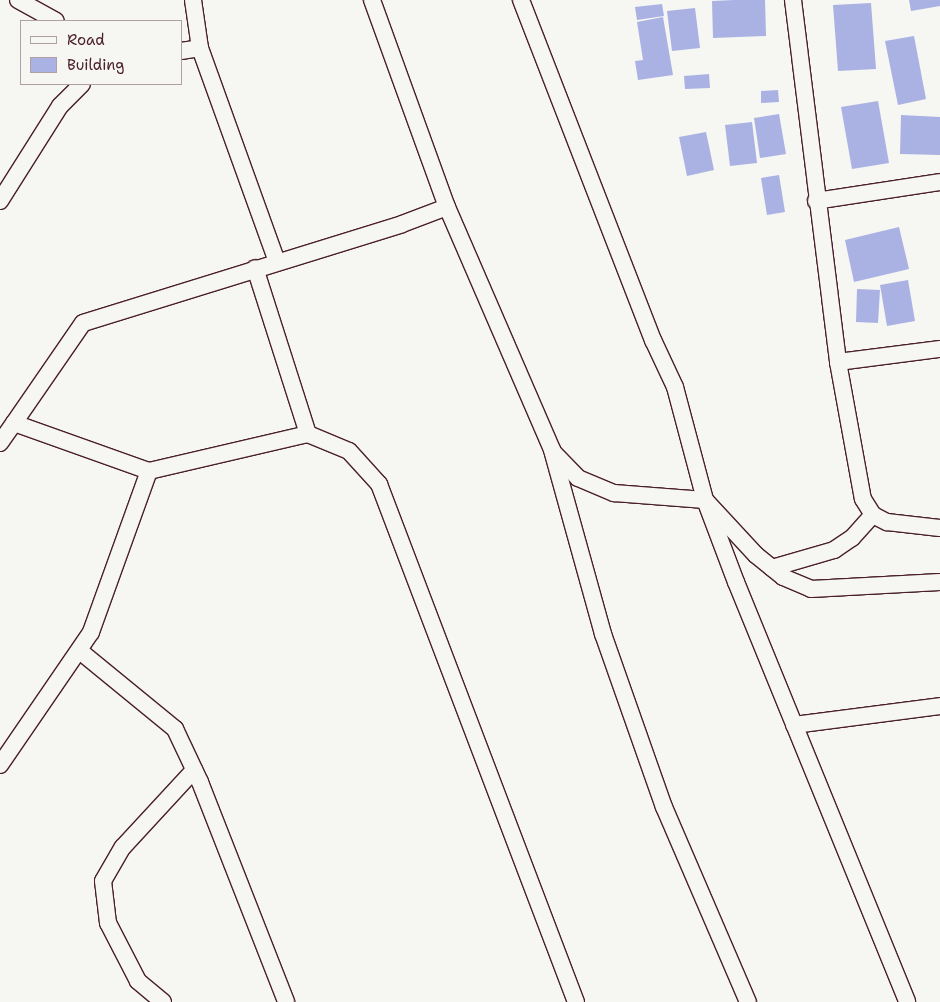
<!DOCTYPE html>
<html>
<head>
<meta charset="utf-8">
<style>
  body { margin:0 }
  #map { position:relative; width:940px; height:1002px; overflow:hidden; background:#f6f6f2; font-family:"Shantell Sans",sans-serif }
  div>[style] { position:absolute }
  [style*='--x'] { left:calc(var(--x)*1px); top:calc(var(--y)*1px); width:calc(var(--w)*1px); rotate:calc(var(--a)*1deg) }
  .building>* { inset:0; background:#aab2e3 }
  .roads { filter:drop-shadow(1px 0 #4a1f2b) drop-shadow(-1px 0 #4a1f2b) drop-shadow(0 1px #4a1f2b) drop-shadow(0 -1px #4a1f2b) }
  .minor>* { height:16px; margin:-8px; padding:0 8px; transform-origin:8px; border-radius:8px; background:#f6f6f2 }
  span { translate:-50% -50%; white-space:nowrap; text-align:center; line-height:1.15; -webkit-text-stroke:4.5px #f6f6f2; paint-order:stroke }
  .legend { position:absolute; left:20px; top:20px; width:162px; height:65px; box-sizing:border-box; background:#f6f6f2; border:1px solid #b1a0a2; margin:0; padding:6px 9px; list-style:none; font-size:15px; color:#4a1f2b }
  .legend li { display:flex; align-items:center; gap:10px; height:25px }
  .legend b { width:25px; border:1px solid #b1a0a2 }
</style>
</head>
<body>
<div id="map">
  <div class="building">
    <i style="clip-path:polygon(734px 0,765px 0,766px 36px,713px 38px,712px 1px)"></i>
    <i style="clip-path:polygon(909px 0,940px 0,940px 6px,911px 11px)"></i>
    <i style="clip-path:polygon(871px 3px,876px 69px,838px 71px,833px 5px)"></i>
    <i style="clip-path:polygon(662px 4px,664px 16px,637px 20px,635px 7px)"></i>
    <i style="clip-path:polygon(695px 8px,700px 48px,672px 51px,667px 11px)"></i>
    <i style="clip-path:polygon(663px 17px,673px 75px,638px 80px,635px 61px,643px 60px,637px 22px)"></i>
    <i style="clip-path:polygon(914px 36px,926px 99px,898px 105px,885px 41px)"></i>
    <i style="clip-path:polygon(709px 74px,710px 88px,685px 89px,684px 76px)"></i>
    <i style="clip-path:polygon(778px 90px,779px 102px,761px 103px,761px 91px)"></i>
    <i style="clip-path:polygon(878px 101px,889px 163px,852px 169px,841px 107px)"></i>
    <i style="clip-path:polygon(779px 114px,786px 154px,760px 158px,754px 118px)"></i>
    <i style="clip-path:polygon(901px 115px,940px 117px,940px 155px,900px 154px)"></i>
    <i style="clip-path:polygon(752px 122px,757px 163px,730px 166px,725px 125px)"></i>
    <i style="clip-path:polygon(706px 132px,714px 170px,687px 176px,679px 137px)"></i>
    <i style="clip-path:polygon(779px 175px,785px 212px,767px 215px,761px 178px)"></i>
    <i style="clip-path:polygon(899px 227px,909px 269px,854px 282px,845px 240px)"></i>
    <i style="clip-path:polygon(908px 280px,915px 321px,887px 326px,880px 285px)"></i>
    <i style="clip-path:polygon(857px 289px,880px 290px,878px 323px,856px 322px)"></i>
  </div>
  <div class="roads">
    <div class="minor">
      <i style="--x:18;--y:0;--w:43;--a:28.9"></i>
      <i style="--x:193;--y:0;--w:49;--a:81.7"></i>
      <i style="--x:372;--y:0;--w:220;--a:70.1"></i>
      <i style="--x:447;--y:207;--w:265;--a:66.6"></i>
      <i style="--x:552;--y:450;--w:191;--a:74.5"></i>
      <i style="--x:603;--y:634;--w:183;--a:70.6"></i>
      <i style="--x:664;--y:807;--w:212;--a:66.7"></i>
      <i style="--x:521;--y:0;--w:365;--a:68.8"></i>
      <i style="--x:653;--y:340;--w:52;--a:64.9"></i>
      <i style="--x:675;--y:387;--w:117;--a:75.1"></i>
      <i style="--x:705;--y:500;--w:88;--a:69.3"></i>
      <i style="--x:736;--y:582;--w:453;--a:67.8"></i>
      <i style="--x:793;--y:0;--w:365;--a:82.9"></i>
      <i style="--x:838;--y:362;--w:139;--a:79.7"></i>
      <i style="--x:863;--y:499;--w:19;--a:58"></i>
      <i style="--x:873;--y:515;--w:16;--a:27"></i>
      <i style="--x:887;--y:522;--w:53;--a:6.5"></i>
      <i style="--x:181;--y:51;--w:19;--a:-9"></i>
      <i style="--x:200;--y:48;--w:227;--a:70.2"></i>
      <i style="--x:0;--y:201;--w:112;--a:-57.7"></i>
      <i style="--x:60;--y:106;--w:31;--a:-45"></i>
      <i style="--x:816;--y:201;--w:125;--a:-8.7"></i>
      <i style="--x:838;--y:362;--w:103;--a:-7.3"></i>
      <i style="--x:14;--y:423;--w:121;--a:-55.4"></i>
      <i style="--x:83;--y:323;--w:334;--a:-17.2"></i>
      <i style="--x:402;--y:224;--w:48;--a:-20.7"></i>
      <i style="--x:308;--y:434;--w:44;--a:22.5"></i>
      <i style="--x:349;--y:451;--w:45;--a:47.7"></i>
      <i style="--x:379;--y:484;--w:554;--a:69.18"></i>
      <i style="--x:0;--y:443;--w:24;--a:-55"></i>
      <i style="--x:14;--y:423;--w:143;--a:19.6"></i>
      <i style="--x:149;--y:471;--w:163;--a:-13.1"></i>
      <i style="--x:308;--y:434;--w:174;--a:-107.7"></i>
      <i style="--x:553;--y:452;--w:36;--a:46"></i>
      <i style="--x:578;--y:478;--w:39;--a:23"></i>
      <i style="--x:614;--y:493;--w:91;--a:4.4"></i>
      <i style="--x:705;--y:500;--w:75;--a:47.2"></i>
      <i style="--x:756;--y:555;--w:35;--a:39"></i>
      <i style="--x:783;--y:577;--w:30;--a:23"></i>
      <i style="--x:811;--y:589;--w:129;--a:-3.1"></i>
      <i style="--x:772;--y:568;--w:65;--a:-16.2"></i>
      <i style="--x:834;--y:550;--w:22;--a:-34"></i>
      <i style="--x:852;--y:538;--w:31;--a:-48"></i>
      <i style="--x:81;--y:652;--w:122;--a:39.3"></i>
      <i style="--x:175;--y:729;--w:59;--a:64.7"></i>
      <i style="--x:200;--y:782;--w:236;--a:68.6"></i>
      <i style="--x:794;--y:725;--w:147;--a:-7.4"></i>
      <i style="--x:0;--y:765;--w:161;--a:-55.6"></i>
      <i style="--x:91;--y:632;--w:171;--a:-70.2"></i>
      <i style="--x:163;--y:1002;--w:33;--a:-140"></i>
      <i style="--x:138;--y:981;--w:65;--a:-117.3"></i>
      <i style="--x:108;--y:923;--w:42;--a:-96.8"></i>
      <i style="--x:103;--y:881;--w:39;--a:-60"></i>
      <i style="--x:123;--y:847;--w:105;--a:-47.3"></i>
    </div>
  </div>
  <ul class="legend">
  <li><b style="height:6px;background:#f6f6f2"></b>Road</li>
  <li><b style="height:14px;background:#aab2e3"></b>Building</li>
  </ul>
</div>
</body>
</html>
